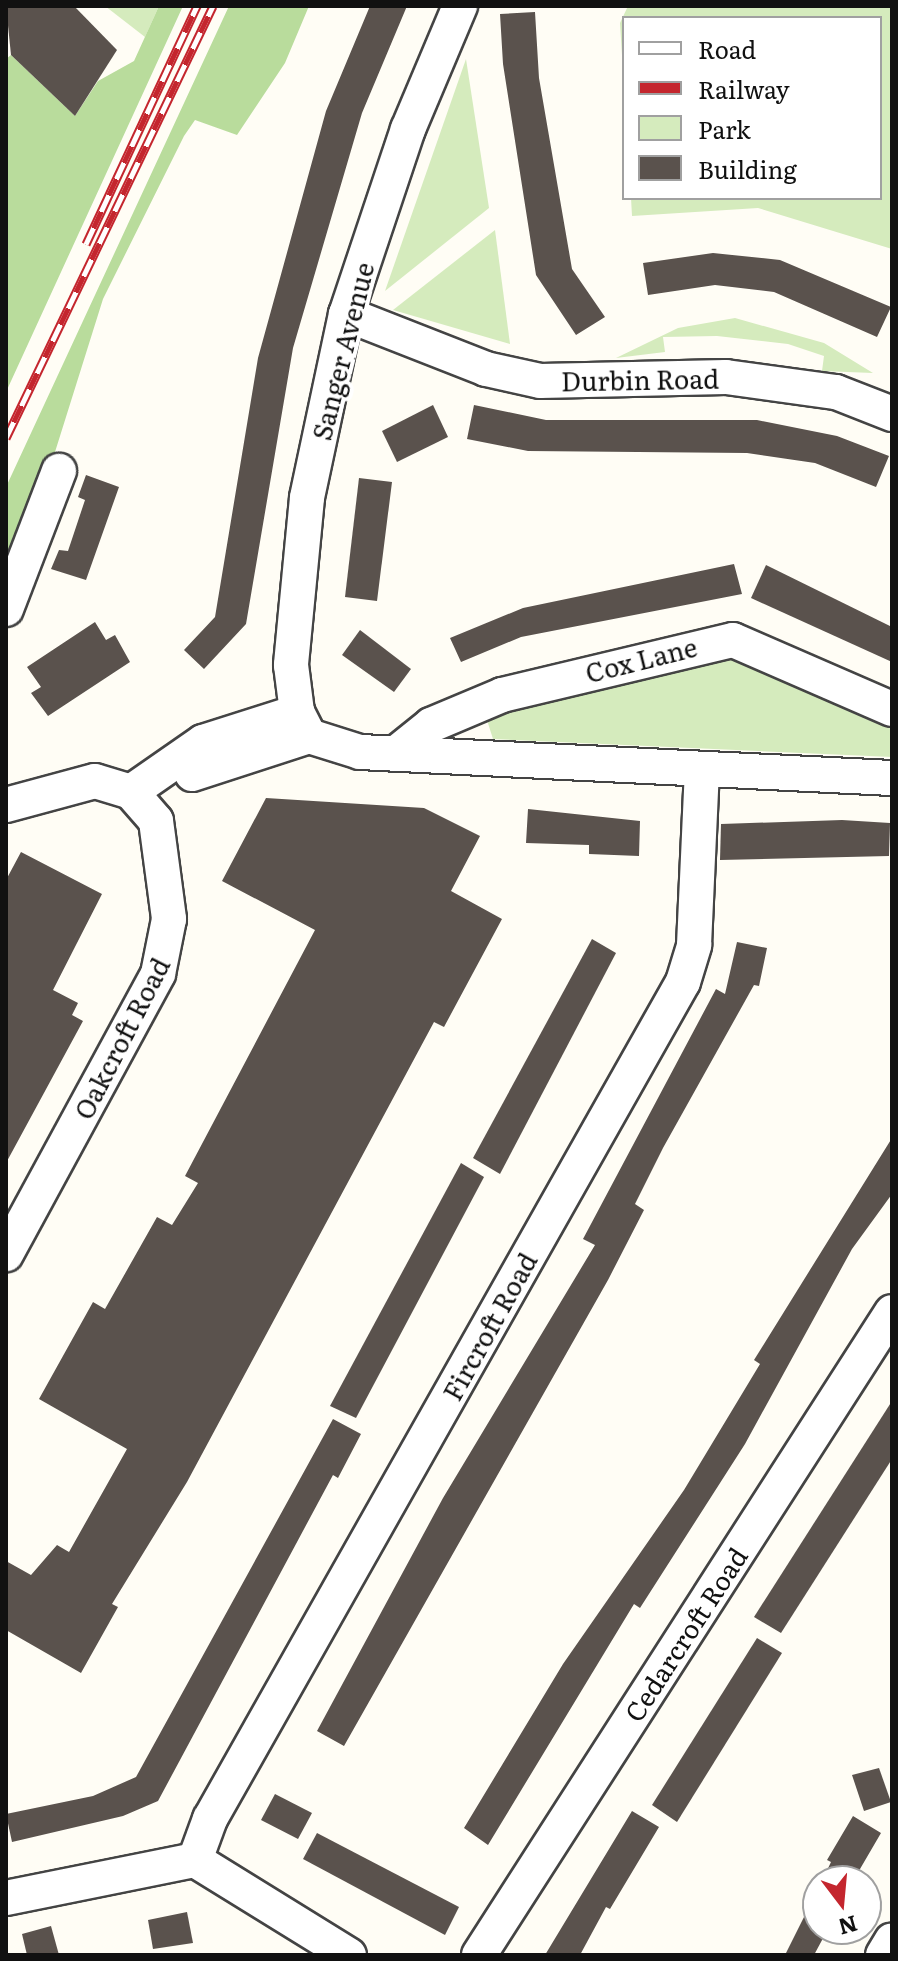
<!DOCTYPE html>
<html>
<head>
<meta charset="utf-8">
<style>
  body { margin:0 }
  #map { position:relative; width:898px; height:1961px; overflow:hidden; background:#fffdf5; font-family:Literata,serif }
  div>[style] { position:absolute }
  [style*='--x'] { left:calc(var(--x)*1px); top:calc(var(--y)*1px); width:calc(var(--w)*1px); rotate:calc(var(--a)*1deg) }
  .green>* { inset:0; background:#d5ebbd }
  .forest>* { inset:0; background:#b9dc9c }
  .building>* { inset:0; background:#5a524d }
  .roads { filter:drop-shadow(2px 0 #444) drop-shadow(-2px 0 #444) drop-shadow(0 2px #444) drop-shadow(0 -2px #444) }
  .minor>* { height:34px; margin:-17px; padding:0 17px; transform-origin:17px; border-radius:17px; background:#fff }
  .rail>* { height:9px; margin-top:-4.5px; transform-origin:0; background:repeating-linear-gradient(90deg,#fff 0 18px,#c4262e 0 36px); box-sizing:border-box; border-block:2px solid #c4262e }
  span { translate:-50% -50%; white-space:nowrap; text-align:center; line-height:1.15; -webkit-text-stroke:8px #fff; paint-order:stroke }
  .street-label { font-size:26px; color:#111 }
  .frame { position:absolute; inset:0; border:8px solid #111; pointer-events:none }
  .legend { position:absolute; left:622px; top:16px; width:260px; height:184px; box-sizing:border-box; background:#fff; border:2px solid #a0a0a0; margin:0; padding:10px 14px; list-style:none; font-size:24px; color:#111 }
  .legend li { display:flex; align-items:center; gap:16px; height:40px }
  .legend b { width:40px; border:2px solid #a0a0a0 }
  .north { position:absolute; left:802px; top:1865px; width:80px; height:80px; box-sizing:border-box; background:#fff; border:2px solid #a0a0a0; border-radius:50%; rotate:164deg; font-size:22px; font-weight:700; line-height:32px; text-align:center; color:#111 }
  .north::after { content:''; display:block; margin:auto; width:28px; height:36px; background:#c4262e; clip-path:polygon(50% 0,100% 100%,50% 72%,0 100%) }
</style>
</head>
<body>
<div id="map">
  <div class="green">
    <i style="clip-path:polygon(105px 6px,159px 6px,145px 37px)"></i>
    <i style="clip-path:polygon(628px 6px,892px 6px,892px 249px,758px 208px,632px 216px,631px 198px,880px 198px,880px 18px,624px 18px,624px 88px,620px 23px)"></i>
    <i style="clip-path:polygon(466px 59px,489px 208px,385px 291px)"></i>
    <i style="clip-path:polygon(495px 230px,510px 344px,393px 310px)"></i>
    <i style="clip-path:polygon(735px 318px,824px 343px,873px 373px,822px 371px,824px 356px,788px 344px,717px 336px,663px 337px,665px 352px,616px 358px,678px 328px)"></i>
    <i style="clip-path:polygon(729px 650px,892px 725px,892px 757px,493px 739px,486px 717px)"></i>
  </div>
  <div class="forest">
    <i style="clip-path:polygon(159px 6px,183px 6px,6px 392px,6px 59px,11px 55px,75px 116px,98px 81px,134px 61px)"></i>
    <i style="clip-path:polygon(229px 6px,309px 6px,285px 63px,237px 135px,195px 120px,184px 136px,103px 299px,55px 452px,6px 577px,6px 487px)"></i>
  </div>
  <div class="building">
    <i style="clip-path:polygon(6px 6px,74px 6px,117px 50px,75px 116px,11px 55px)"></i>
    <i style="clip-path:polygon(370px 6px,407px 6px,362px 113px,293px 348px,246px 624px,204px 669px,184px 650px,215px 617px,258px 358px,326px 111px)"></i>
    <i style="clip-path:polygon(535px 12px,539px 78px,572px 269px,605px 317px,576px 335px,536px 275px,503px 64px,500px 14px)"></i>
    <i style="clip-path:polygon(713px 253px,780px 260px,891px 307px,877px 337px,774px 292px,715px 285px,648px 295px,643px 263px)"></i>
    <i style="clip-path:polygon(433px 405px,448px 437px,397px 462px,382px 431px)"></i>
    <i style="clip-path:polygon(474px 405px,546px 420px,757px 420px,837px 436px,889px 456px,876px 487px,815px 463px,747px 453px,528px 451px,467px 439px)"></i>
    <i style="clip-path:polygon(86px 475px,119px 487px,86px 580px,51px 569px,59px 550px,68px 551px,85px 500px,78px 497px)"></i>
    <i style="clip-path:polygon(359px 478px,392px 482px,377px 601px,345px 597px)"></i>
    <i style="clip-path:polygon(734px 564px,742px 594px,521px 637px,461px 662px,450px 638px,523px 608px)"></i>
    <i style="clip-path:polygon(766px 565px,892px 627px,892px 662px,751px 598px)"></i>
    <i style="clip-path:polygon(95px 622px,106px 640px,115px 635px,130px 662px,48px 716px,31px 693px,41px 687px,27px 667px)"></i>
    <i style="clip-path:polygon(360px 630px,411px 669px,394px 692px,342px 655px)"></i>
    <i style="clip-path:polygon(266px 798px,424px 808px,480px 836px,451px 891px,502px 919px,444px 1027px,434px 1022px,187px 1482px,112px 1604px,118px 1607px,81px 1673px,6px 1630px,6px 1561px,31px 1575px,57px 1545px,69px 1552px,127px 1449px,39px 1399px,93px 1302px,105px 1309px,157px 1217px,172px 1225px,198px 1183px,185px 1176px,315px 930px,222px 881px)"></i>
    <i style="clip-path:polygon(528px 809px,640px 821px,639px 856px,589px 854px,589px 845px,526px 843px)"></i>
    <i style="clip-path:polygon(842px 820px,890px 823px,889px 856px,720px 860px,721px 824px)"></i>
    <i style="clip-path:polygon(21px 852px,102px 894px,53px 990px,78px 1003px,72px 1015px,83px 1021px,6px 1163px,6px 880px)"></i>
    <i style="clip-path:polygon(592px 939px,616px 953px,500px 1174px,473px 1158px)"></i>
    <i style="clip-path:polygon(737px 942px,767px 948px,759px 986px,754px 985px,663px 1148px,635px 1204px,644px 1210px,608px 1280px,344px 1746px,317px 1731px,443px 1498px,595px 1245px,583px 1239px,716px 989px,725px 994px)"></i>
    <i style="clip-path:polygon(892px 1138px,892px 1194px,852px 1249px,745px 1444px,640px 1608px,634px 1604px,488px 1845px,464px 1828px,563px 1664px,684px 1490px,760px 1364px,754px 1360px)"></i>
    <i style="clip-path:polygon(461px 1163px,484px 1177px,356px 1418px,330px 1406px)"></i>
    <i style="clip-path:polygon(892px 1401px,892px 1459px,781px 1633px,754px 1617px)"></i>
    <i style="clip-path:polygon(333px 1419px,361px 1434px,338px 1478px,333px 1475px,158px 1801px,123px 1816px,12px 1842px,6px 1814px,93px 1796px,136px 1777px)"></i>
    <i style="clip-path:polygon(757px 1638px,782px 1653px,677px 1822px,652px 1805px)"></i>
    <i style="clip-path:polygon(879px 1768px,891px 1802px,864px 1811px,852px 1775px)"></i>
    <i style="clip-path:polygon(275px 1794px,312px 1813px,298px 1839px,261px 1820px)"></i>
    <i style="clip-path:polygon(632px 1811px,659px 1827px,610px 1909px,606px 1907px,580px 1955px,545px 1955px)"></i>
    <i style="clip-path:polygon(853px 1816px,881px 1833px,853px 1881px,822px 1881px,831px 1862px,827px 1860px)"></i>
    <i style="clip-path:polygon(317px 1833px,459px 1907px,445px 1935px,303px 1859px)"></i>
    <i style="clip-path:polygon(818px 1889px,818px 1929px,828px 1929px,814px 1955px,785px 1955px)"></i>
    <i style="clip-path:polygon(187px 1912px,193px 1943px,153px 1949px,148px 1920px)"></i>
    <i style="clip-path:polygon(51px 1926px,59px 1955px,27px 1955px,22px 1934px)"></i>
  </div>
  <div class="roads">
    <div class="minor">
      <i style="--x:460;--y:6;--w:134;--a:112.9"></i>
      <i style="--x:408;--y:129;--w:195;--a:108.5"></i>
      <i style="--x:346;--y:314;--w:188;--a:102"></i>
      <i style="--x:307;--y:498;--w:168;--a:95.5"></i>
      <i style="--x:291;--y:665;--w:47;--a:82.7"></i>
      <i style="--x:297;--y:712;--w:27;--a:63"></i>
      <i style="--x:309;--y:736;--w:53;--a:17.4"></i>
      <i style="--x:360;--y:752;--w:533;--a:2.8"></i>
      <i style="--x:346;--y:314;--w:150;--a:21.4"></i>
      <i style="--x:486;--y:369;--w:55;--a:12.5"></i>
      <i style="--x:540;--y:381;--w:186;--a:-1.2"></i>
      <i style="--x:726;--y:377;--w:111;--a:7.8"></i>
      <i style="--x:836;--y:392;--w:60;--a:21.4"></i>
      <i style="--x:6;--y:609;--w:148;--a:-69"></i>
      <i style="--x:395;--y:754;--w:46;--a:-38.9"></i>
      <i style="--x:431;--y:725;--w:77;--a:-22.9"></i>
      <i style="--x:502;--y:695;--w:237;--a:-13.4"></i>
      <i style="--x:733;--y:640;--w:173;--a:23.5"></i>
      <i style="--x:192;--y:774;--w:123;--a:-18"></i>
      <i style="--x:131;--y:792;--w:88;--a:-34.8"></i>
      <i style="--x:203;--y:742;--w:99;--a:-17.7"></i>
      <i style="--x:6;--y:805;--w:92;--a:-15.1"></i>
      <i style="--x:95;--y:781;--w:38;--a:17"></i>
      <i style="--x:131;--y:792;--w:38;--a:49"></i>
      <i style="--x:156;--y:821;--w:99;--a:82.4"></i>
      <i style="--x:169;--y:919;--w:56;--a:101.3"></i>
      <i style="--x:158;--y:974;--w:319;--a:118.5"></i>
      <i style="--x:195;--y:1860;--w:44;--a:-69.9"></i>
      <i style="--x:210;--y:1819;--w:961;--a:-60.53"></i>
      <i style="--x:683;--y:982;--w:39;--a:-73"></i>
      <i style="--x:694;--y:945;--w:175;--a:-87.4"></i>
      <i style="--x:6;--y:1898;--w:193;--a:-11.4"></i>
      <i style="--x:195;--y:1860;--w:181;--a:31.7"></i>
      <i style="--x:479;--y:1955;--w:764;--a:-57.29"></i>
      <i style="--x:883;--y:1955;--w:17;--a:-59"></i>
    </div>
  </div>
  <div class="rail">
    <i style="--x:86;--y:244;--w:263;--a:-65"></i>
    <i style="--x:6;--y:438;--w:479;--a:-64.4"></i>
  </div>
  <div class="street-label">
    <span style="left:342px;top:351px;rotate:-76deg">Sanger Avenue</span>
    <span style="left:640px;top:379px;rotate:-1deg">Durbin Road</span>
    <span style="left:641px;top:659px;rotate:-14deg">Cox Lane</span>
    <span style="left:121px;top:1038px;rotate:-63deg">Oakcroft Road</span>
    <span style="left:489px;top:1326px;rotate:-61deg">Fircroft Road</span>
    <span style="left:685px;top:1634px;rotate:-57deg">Cedarcroft Road</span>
  </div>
  <div class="frame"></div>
  <ul class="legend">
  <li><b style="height:10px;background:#fff"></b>Road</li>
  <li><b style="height:10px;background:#c4262e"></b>Railway</li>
  <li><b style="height:22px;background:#d5ebbd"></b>Park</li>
  <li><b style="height:22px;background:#5a524d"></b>Building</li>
  </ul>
  <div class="north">N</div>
</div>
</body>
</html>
